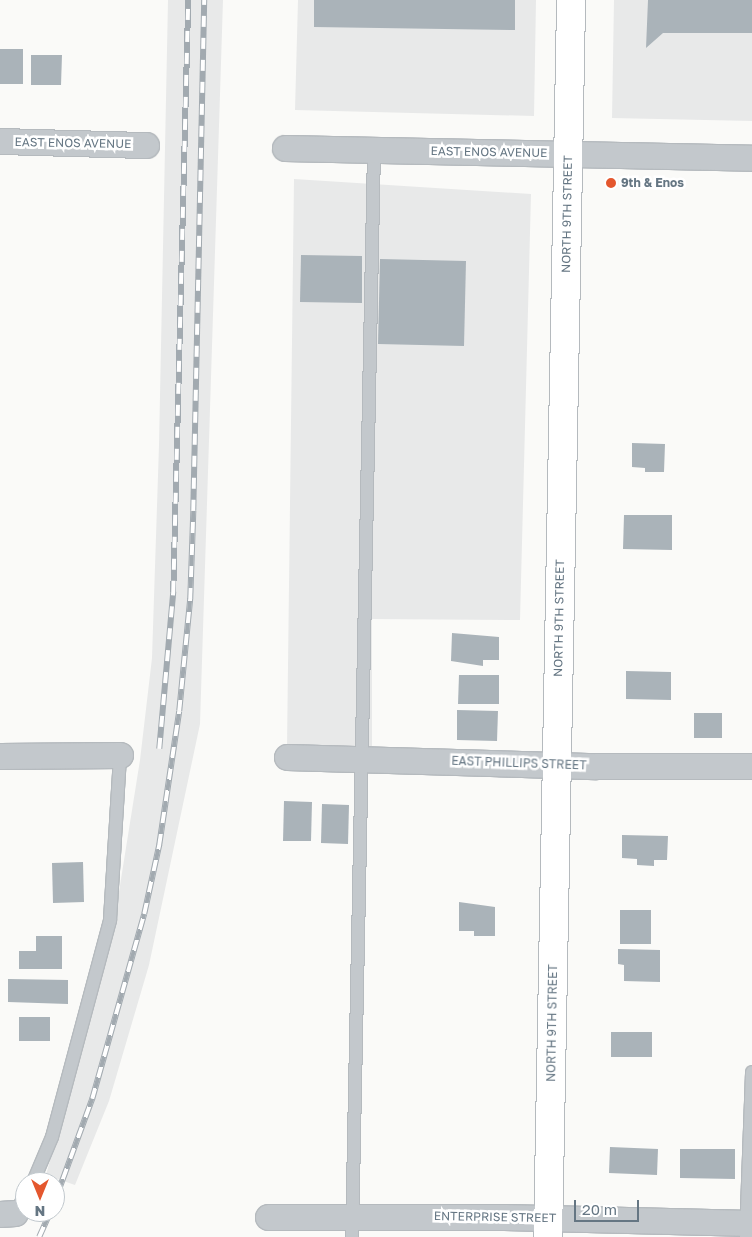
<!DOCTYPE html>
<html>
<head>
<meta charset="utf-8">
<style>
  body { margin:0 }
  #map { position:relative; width:752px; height:1237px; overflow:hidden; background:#fafaf8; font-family:"Golos Text",sans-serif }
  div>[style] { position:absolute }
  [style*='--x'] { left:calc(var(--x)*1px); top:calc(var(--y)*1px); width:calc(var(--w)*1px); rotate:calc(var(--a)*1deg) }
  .built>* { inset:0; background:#e8e9e9 }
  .building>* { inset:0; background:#aab3b9 }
  .roads { filter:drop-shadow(1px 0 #b5babe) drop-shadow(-1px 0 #b5babe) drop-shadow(0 1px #b5babe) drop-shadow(0 -1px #b5babe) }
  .lane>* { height:12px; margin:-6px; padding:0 6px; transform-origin:6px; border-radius:6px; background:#c3c8cc }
  .street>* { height:25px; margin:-12.5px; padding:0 12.5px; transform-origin:12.5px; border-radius:12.5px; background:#c3c8cc }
  .primary>* { height:28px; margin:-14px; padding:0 14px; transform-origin:14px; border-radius:14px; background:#fff }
  .rail>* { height:5.5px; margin-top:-2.75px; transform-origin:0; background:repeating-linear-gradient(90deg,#fff 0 11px,#a2aab0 0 22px); box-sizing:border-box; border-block:1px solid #a2aab0 }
  .dots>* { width:14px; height:14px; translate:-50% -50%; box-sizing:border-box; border:2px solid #fff; border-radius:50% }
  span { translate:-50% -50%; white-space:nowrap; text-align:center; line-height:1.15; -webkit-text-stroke:5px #fff; paint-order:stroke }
  .street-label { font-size:12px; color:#657683 }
  .poi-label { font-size:12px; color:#657683; font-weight:700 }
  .left { translate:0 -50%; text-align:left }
  .north { position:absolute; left:15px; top:1172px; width:50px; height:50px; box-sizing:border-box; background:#fff; border:1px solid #c1c8cd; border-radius:50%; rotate:180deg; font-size:14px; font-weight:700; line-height:20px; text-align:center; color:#657683 }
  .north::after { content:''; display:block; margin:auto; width:18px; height:22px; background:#e4572e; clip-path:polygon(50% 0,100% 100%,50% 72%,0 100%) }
  .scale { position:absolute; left:574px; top:1200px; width:65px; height:22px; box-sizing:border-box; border:2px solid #657683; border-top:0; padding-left:6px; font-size:15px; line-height:18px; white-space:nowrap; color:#657683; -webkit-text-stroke:4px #fff; paint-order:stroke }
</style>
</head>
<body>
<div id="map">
  <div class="built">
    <i style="clip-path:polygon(168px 0,223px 0,200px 724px,149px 965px,109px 1101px,75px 1185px,46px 1175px,114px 923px,140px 760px,152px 658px,159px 445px)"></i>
    <i style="clip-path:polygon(298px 0,536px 0,534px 116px,295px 110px)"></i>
    <i style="clip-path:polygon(614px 0,752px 0,752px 121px,612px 118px)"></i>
    <i style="clip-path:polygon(294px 179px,531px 194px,520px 620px,372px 619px,372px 746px,287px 747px)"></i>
  </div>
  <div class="building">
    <i style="clip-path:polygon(314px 0,515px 0,515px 30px,314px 27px)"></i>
    <i style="clip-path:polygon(648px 0,752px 0,752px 33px,663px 33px,646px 48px)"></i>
    <i style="clip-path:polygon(0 49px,23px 49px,23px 84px,0 84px)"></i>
    <i style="clip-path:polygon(31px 55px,62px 55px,61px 85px,31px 85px)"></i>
    <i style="clip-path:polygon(301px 255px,362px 256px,362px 303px,300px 302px)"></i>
    <i style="clip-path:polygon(380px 259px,466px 261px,464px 346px,378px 344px)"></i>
    <i style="clip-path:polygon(632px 443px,665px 444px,664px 472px,645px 472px,645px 468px,632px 467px)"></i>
    <i style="clip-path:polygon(624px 515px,672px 515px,672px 550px,623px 549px)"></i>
    <i style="clip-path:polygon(452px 633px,499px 637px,499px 660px,483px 660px,483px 666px,451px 661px)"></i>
    <i style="clip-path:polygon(626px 671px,671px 672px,671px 700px,626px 699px)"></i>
    <i style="clip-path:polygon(459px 675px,499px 675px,499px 704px,458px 704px)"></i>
    <i style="clip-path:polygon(457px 710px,498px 711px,497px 741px,457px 740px)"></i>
    <i style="clip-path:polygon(694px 713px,722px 713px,722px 738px,694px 738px)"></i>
    <i style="clip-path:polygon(284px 801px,312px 802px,311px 841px,283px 841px)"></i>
    <i style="clip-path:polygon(322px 804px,349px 805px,348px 844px,321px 843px)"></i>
    <i style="clip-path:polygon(622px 835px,668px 836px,667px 860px,654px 860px,654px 866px,637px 865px,637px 859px,622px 858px)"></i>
    <i style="clip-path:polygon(83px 862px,84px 902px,53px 903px,52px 863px)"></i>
    <i style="clip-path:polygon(459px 902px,495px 907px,495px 936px,474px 936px,474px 931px,459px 931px)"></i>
    <i style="clip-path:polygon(620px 910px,651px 910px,651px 944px,620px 944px)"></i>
    <i style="clip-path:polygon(36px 936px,62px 936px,62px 969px,19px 969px,19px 951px,36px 951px)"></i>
    <i style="clip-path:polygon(618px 949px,660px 950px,660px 982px,624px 981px,624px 965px,618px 964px)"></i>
    <i style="clip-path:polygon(8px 979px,68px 980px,68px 1004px,8px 1002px)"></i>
    <i style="clip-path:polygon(19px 1017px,50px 1017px,50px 1041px,19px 1041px)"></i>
    <i style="clip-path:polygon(611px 1032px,652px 1032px,652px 1057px,611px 1057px)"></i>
    <i style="clip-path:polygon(610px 1147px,658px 1149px,657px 1175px,609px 1173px)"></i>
    <i style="clip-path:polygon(680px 1149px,735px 1149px,735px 1179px,680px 1178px)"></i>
  </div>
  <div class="roads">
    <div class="lane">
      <i style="--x:33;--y:1182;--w:49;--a:-67.1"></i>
      <i style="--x:52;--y:1137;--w:225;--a:-75"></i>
      <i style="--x:110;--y:920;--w:165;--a:-86.5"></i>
      <i style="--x:15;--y:1213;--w:20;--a:-60"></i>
      <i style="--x:352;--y:1237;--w:1088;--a:-88.84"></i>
      <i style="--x:746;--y:1237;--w:165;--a:-87.9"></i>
    </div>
    <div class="street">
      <i style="--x:0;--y:141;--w:146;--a:1.6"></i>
      <i style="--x:285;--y:148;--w:467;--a:1.2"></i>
      <i style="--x:0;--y:756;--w:120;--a:-0.5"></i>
      <i style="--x:287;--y:757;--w:309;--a:1.7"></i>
      <i style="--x:596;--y:766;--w:156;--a:0"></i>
      <i style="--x:0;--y:1214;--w:15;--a:-4"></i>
      <i style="--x:268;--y:1217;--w:236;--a:0"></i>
      <i style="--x:504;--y:1217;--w:248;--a:1.4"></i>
    </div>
    <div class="primary">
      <i style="--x:548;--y:1237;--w:1237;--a:-88.93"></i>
    </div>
  </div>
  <div class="rail">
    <i style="--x:159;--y:749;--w:158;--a:-84.9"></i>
    <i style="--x:173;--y:592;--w:592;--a:-88.55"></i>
    <i style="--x:55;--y:1200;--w:108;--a:-69.9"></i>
    <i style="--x:92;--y:1099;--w:192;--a:-74.3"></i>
    <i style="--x:144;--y:914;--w:71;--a:-77.7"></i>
    <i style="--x:159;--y:845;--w:135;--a:-81.5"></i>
    <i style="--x:179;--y:711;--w:113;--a:-84.4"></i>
    <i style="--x:190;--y:599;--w:88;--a:-88"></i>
    <i style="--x:193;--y:511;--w:511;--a:-88.77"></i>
    <i style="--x:39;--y:1237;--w:27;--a:-66"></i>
  </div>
  <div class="dots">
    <i style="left:611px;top:183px;background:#e4572e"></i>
  </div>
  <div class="street-label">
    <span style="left:73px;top:143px;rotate:1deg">EAST ENOS AVENUE</span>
    <span style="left:489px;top:152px;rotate:1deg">EAST ENOS AVENUE</span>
    <span style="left:567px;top:214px;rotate:-89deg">NORTH 9TH STREET</span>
    <span style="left:559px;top:618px;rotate:-89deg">NORTH 9TH STREET</span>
    <span style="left:519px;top:763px;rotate:2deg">EAST PHILLIPS STREET</span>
    <span style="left:552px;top:1023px;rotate:-89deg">NORTH 9TH STREET</span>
    <span style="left:495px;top:1217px;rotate:1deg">ENTERPRISE STREET</span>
  </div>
  <div class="poi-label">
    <span class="left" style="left:621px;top:183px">9th &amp; Enos</span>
  </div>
  <div class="north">N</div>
  <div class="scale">20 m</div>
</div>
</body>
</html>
